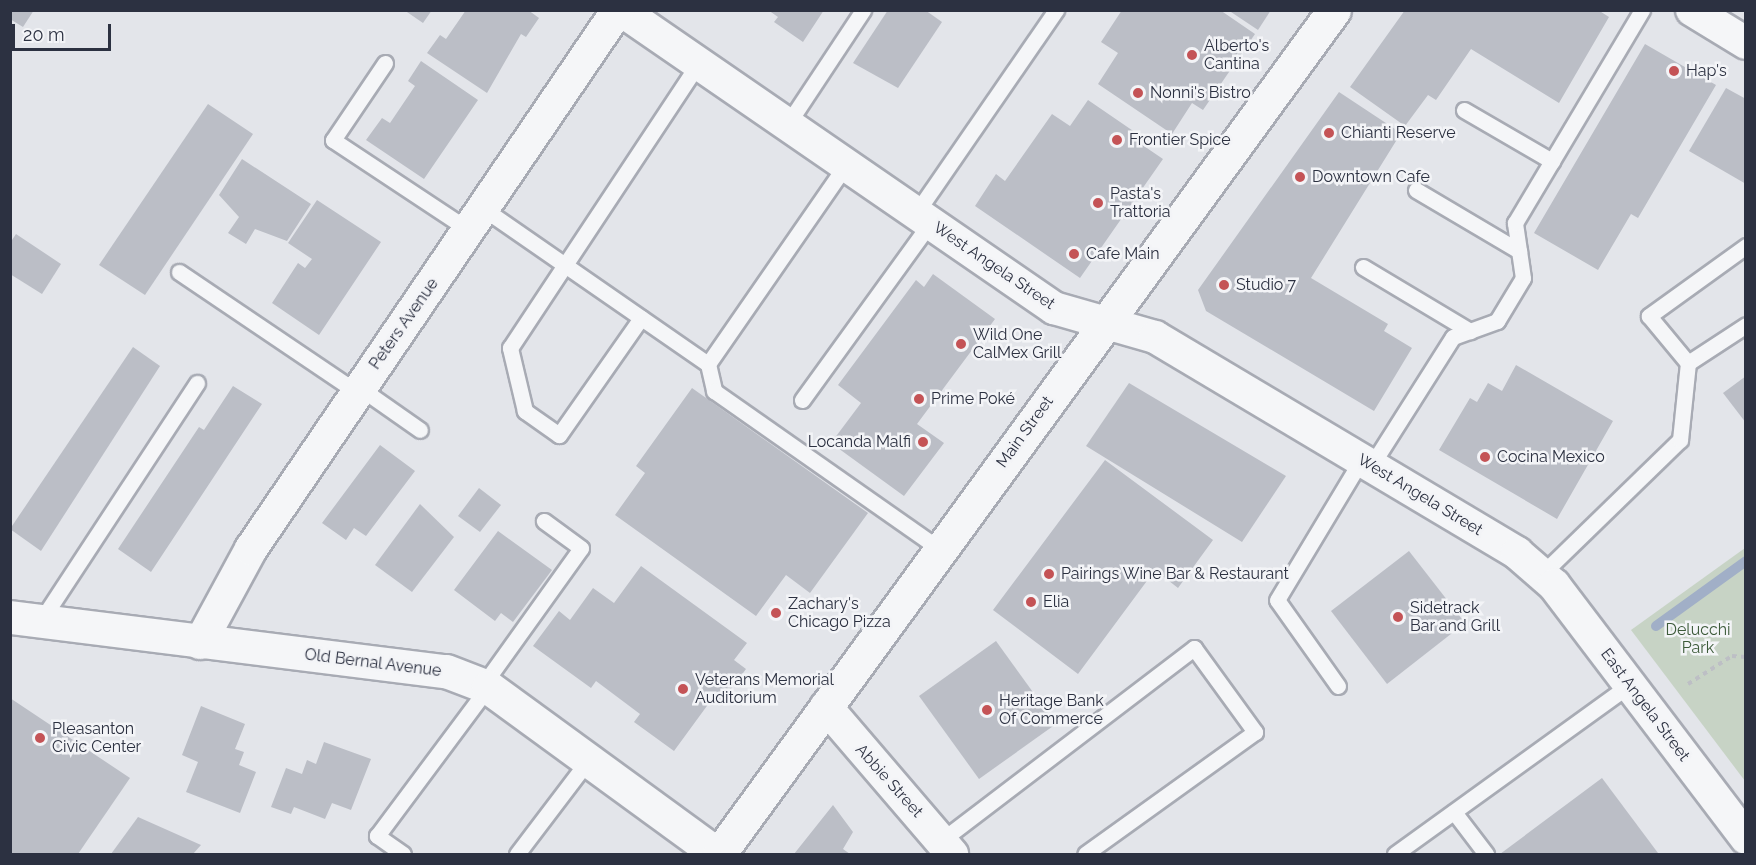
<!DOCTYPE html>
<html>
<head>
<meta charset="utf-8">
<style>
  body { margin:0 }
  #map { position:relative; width:1756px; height:865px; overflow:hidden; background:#e3e5ea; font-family:Raleway,sans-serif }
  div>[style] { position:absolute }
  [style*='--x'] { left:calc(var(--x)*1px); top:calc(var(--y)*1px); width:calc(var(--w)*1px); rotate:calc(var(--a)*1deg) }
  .green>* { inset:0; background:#c7d3c5 }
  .stream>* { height:10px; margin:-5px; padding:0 5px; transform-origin:5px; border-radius:5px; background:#a1afc7 }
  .building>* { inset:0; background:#bbbec6 }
  .path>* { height:4px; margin-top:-2px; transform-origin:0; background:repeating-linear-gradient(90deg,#bdbfc5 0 4.5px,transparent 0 9px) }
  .roads { filter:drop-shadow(2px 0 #a8abb4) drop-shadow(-2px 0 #a8abb4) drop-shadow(0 2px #a8abb4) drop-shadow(0 -2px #a8abb4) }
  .service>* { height:15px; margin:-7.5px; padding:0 7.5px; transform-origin:7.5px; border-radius:7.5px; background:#f5f6f8 }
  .minor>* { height:32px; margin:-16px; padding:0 16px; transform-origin:16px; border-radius:16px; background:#f5f6f8 }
  .tertiary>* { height:33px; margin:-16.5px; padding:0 16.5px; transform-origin:16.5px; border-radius:16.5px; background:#f5f6f8 }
  .dots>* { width:16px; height:16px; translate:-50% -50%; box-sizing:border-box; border:3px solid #f3f4f7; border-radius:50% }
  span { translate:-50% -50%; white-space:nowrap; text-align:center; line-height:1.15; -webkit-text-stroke:5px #f3f4f7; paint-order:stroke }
  .poi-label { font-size:16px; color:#2c3141 }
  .left { translate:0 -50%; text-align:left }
  .right { translate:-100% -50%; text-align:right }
  .street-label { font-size:16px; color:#2c3141 }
  .park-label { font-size:16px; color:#3d5b3a }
  .frame { position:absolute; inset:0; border:12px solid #2c3141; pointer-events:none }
  .scale { position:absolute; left:12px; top:24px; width:99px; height:27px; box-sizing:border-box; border:3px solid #2c3141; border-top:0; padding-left:8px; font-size:18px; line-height:21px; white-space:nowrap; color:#2c3141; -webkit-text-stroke:4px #f3f4f7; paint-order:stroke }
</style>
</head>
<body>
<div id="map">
  <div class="green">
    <i style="clip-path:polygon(1745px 548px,1745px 781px,1631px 630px)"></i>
  </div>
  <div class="stream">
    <i style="--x:1656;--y:626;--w:111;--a:-35.8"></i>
  </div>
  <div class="building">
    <i style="clip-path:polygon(10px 10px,34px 10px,23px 27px,10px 19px)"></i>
    <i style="clip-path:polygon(404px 10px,432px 10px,423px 23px)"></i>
    <i style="clip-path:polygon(466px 10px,528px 10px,539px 18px,526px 37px,521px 34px,487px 93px,427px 53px,440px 35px,446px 39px)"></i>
    <i style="clip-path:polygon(768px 10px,824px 10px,803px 42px,774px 22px,778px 17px)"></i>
    <i style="clip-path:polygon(888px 10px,925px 10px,942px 22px,898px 88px,853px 63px)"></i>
    <i style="clip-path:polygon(1122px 10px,1220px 10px,1255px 34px,1203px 110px,1192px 103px,1172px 134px,1098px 84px,1118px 53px,1101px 42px)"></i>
    <i style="clip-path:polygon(1228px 10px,1271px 10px,1258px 30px)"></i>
    <i style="clip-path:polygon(1405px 10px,1598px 10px,1609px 17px,1559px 103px,1471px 49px,1436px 100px,1428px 95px,1405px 126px,1350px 87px)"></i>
    <i style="clip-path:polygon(1645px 44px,1716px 85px,1638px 218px,1631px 214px,1598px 270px,1534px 233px)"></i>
    <i style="clip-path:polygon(421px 61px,478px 100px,424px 179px,366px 140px,382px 118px,390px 123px,415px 86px,408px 81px)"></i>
    <i style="clip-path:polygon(1726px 88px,1746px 99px,1746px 184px,1689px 151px)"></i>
    <i style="clip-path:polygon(1339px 92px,1401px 133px,1311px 278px,1388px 324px,1384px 331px,1412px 348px,1374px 411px,1206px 311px,1198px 290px)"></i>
    <i style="clip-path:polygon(1088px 100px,1142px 137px,1138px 142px,1163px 159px,1080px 278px,975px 206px,996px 174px,1005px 181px,1052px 114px,1070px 126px)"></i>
    <i style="clip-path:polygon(208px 104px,253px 134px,145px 295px,99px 265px)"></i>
    <i style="clip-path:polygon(242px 159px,311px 204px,287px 241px,255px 229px,246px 244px,228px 233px,239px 217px,219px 195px)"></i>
    <i style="clip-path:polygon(317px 200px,381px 242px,319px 335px,272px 303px,298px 263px,305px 268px,312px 259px,288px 243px)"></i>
    <i style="clip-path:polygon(16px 234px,61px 264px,42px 294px,10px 274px,10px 243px)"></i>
    <i style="clip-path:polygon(933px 274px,995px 319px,917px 424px,944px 443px,904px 496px,831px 443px,861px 403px,838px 385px,916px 280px,924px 287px)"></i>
    <i style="clip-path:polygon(133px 347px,160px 366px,41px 551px,10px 529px)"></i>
    <i style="clip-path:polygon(1516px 365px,1613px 421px,1557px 519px,1439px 450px,1470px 398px,1477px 402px,1488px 383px,1502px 391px)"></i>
    <i style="clip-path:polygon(1746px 376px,1746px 423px,1723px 393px)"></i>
    <i style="clip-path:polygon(1129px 383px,1286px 476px,1242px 542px,1086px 446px)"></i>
    <i style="clip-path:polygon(233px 386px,262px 404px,151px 572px,118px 549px,199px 427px,204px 430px)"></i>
    <i style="clip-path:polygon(692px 388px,868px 513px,810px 593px,786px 575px,756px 616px,615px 515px,645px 473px,636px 466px)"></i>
    <i style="clip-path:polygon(380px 445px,415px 471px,366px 536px,354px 528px,346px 540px,322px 523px)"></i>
    <i style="clip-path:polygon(1105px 460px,1213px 540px,1178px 588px,1155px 570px,1078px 674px,993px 610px)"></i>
    <i style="clip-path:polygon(479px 488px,501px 505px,480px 532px,458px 516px)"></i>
    <i style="clip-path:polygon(420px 504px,454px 537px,412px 592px,375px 565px)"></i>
    <i style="clip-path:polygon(498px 531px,552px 570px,513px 622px,501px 613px,495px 621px,454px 590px)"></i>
    <i style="clip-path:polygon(1409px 551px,1465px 623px,1387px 684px,1331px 611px)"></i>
    <i style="clip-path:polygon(641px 566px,747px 643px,734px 660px,746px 669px,720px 704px,712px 699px,674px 751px,634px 722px,640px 714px,596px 681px,591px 688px,533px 646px,559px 611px,570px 620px,593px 588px,614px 603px)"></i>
    <i style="clip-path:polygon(996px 641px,1056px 724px,979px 779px,919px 696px)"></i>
    <i style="clip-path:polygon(10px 698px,130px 778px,78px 854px,10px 854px)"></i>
    <i style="clip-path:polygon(201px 706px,245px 724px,235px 749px,244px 752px,239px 765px,256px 772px,240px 813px,186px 792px,198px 762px,182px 755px)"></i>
    <i style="clip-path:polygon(324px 742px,371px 759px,351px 810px,332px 803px,325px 819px,294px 807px,291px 814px,271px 807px,286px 768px,302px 774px,307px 760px,316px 764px)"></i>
    <i style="clip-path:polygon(1602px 778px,1658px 853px,1500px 854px)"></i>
    <i style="clip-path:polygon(833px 805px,853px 832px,843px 849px,850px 854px,794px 854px)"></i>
    <i style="clip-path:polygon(138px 817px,201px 845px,193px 854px,111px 854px)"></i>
  </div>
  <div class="path">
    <i style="--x:1688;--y:684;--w:52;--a:-32.5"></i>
    <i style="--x:1732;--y:656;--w:14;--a:4"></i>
  </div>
  <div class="roads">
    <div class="service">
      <i style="--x:385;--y:63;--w:93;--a:124"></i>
      <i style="--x:333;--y:140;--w:163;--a:33.5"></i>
      <i style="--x:1464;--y:110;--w:102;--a:30.1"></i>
      <i style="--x:787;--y:125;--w:138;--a:-56.5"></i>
      <i style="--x:1416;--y:190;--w:120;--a:30.6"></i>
      <i style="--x:484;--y:209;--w:272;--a:34.7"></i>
      <i style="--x:708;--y:364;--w:242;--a:-55.3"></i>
      <i style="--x:916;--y:213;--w:247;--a:-55.4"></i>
      <i style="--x:1746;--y:246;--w:120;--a:144.2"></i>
      <i style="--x:1649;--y:316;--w:61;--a:50.3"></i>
      <i style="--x:1688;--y:363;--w:69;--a:-33.2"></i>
      <i style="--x:1363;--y:267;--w:125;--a:30.9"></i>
      <i style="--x:179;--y:272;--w:215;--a:34"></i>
      <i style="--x:641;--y:318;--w:143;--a:125"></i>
      <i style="--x:559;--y:435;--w:42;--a:-144.8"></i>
      <i style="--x:525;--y:411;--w:65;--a:-103.4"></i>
      <i style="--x:510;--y:348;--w:341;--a:-56.5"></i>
      <i style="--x:708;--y:364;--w:28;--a:77"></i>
      <i style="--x:714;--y:391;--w:276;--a:35"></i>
      <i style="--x:360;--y:388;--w:73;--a:35"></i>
      <i style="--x:802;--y:400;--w:218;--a:-54.1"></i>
      <i style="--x:1371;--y:466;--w:153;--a:-57.6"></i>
      <i style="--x:1453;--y:337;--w:47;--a:-20"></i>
      <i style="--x:1497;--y:321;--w:50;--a:-58.8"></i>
      <i style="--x:1523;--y:278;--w:56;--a:-98.3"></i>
      <i style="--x:1515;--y:223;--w:248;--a:-59.2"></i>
      <i style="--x:1543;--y:573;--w:191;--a:-44.2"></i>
      <i style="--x:1680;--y:440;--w:77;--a:-84.1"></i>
      <i style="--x:40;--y:622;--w:286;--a:-56.7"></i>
      <i style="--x:483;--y:685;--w:168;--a:-54.4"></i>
      <i style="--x:581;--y:548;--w:46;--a:-143.9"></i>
      <i style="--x:1338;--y:686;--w:105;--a:-125.3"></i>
      <i style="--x:1277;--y:600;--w:163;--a:-59"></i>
      <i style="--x:1454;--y:812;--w:53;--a:52.7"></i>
      <i style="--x:942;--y:840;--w:317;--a:-37.3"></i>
      <i style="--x:1194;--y:648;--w:104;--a:54"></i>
      <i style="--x:1255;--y:732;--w:209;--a:144.3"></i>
      <i style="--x:403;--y:854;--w:32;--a:-145"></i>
      <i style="--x:377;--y:836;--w:186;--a:-53.3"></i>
      <i style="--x:517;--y:854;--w:119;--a:-52.8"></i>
      <i style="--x:1395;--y:854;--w:289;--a:-35.8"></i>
    </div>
    <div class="minor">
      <i style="--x:621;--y:10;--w:526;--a:34.54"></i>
      <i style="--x:1054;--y:308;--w:105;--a:16"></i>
      <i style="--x:1155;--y:337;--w:422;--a:30.8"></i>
      <i style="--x:1517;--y:553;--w:49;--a:40.9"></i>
      <i style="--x:1554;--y:585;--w:318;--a:52.8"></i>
      <i style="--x:1692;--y:10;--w:63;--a:31.4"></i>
      <i style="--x:200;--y:643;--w:107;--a:-61.5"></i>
      <i style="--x:251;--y:549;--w:652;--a:-55.75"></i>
      <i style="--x:826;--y:707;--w:194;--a:49.4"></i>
    </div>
    <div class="tertiary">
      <i style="--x:10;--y:617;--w:439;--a:7.1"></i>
      <i style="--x:446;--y:671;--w:45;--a:20.9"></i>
      <i style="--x:488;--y:687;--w:283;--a:36.1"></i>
      <i style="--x:719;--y:854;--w:1044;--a:-53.92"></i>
    </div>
  </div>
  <div class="dots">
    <i style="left:1192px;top:55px;background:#c45356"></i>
    <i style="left:1674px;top:71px;background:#c45356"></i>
    <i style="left:1138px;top:93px;background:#c45356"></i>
    <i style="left:1329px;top:133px;background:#c45356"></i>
    <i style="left:1117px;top:140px;background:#c45356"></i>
    <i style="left:1300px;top:177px;background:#c45356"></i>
    <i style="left:1098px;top:203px;background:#c45356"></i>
    <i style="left:1074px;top:254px;background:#c45356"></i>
    <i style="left:1224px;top:285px;background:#c45356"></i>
    <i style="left:961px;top:344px;background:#c45356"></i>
    <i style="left:919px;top:399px;background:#c45356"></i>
    <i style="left:923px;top:442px;background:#c45356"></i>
    <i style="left:1485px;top:457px;background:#c45356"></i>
    <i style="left:1049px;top:574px;background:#c45356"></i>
    <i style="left:1031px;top:602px;background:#c45356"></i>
    <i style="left:776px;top:613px;background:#c45356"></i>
    <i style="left:1398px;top:617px;background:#c45356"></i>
    <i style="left:683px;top:689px;background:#c45356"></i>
    <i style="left:987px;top:710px;background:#c45356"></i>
    <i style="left:40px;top:738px;background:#c45356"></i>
  </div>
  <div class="poi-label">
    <span class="left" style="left:1204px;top:55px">Alberto's<br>Cantina</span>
    <span class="left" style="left:1686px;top:71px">Hap's</span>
    <span class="left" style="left:1150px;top:93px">Nonni's Bistro</span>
    <span class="left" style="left:1341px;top:133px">Chianti Reserve</span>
    <span class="left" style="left:1129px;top:140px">Frontier Spice</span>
    <span class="left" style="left:1312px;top:177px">Downtown Cafe</span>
    <span class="left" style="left:1110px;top:203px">Pasta's<br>Trattoria</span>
    <span class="left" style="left:1086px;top:254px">Cafe Main</span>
    <span class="left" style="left:1236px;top:285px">Studio 7</span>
    <span class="left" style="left:973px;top:344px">Wild One<br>CalMex Grill</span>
    <span class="left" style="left:931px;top:399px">Prime Poké</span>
    <span class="right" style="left:911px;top:442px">Locanda Malfi</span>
    <span class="left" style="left:1497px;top:457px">Cocina Mexico</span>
    <span class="left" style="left:1061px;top:574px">Pairings Wine Bar &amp; Restaurant</span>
    <span class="left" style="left:1043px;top:602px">Elia</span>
    <span class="left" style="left:788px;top:613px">Zachary's<br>Chicago Pizza</span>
    <span class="left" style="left:1410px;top:617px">Sidetrack<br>Bar and Grill</span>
    <span class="left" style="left:695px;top:689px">Veterans Memorial<br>Auditorium</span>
    <span class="left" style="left:999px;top:710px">Heritage Bank<br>Of Commerce</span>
    <span class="left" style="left:52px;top:738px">Pleasanton<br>Civic Center</span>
  </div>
  <div class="street-label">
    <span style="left:994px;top:266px;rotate:34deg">West Angela Street</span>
    <span style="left:404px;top:324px;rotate:-55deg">Peters Avenue</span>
    <span style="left:1025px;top:432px;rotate:-54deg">Main Street</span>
    <span style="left:1420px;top:495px;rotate:31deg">West Angela Street</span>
    <span style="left:373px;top:663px;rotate:7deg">Old Bernal Avenue</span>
    <span style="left:1645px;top:705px;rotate:53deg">East Angela Street</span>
    <span style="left:889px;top:781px;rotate:48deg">Abbie Street</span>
  </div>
  <div class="park-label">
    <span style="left:1698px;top:639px">Delucchi<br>Park</span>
  </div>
  <div class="frame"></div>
  <div class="scale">20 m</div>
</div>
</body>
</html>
